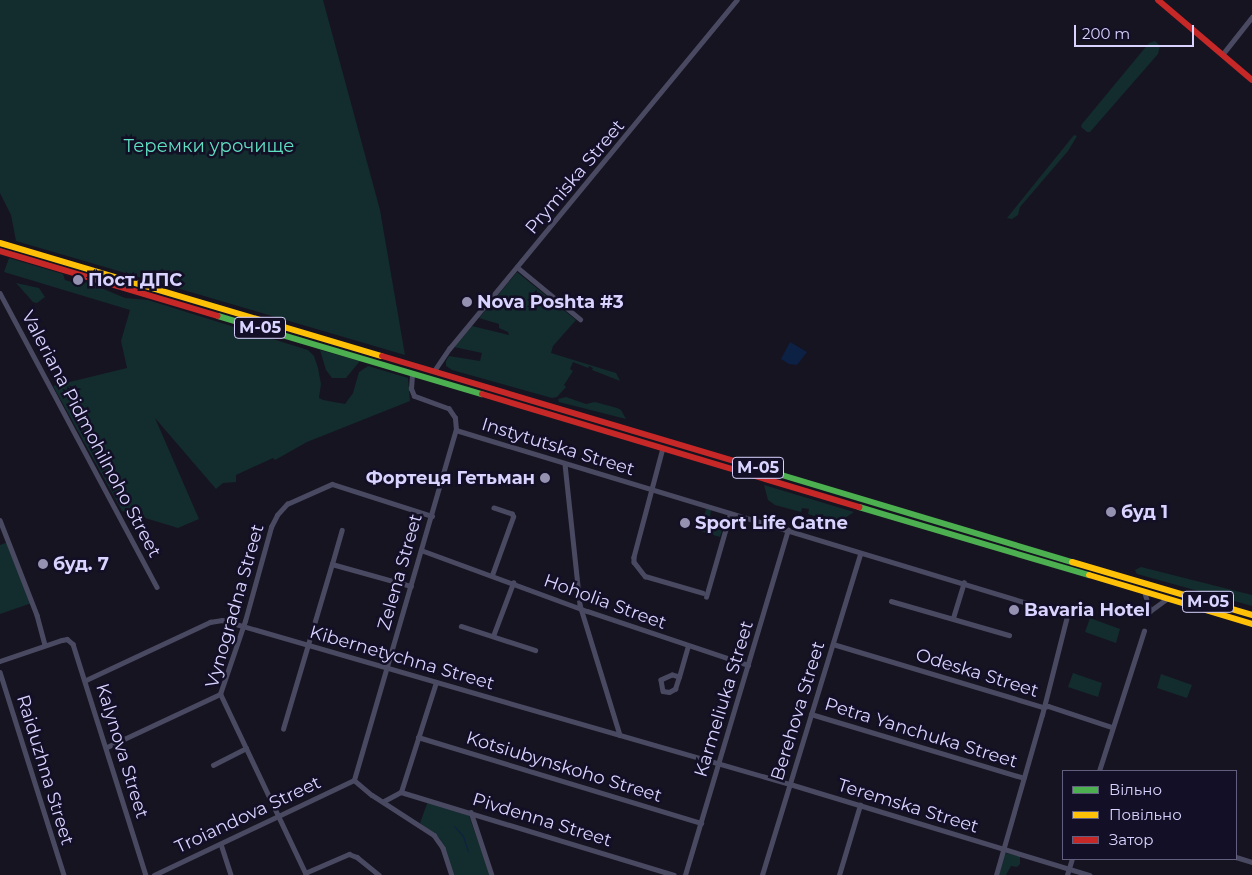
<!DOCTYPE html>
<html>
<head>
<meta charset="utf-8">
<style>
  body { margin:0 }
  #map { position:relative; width:1252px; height:875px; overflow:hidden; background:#161421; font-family:Montserrat,sans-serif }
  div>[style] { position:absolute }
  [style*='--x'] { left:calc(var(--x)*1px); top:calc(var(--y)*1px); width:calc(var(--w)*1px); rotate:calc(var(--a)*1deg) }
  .green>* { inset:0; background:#132c2d }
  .water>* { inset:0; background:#0d2144 }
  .stream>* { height:1px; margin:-0.5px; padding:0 0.5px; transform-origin:0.5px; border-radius:0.5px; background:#0d2144 }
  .street>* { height:4.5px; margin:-2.25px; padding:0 2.25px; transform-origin:2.25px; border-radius:2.25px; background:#4a4962 }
  .fast>* { height:6px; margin:-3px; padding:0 3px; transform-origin:3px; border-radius:3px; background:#4caf50 }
  .slow>* { height:6px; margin:-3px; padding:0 3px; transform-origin:3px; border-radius:3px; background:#ffc107 }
  .jam>* { height:6px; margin:-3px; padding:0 3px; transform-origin:3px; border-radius:3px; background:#c62828 }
  .dots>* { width:14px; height:14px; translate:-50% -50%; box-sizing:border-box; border:2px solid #130f26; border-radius:50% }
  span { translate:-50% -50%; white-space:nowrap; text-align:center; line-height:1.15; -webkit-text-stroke:5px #130f26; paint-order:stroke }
  .shield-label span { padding:1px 4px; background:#130f26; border:1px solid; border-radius:4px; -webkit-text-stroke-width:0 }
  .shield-label { font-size:16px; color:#d9d4ff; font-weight:700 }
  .park-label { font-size:18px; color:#5fe0c0 }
  .street-label { font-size:18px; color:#d9d4ff }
  .poi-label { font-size:18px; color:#d9d4ff; font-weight:700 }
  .left { translate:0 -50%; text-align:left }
  .right { translate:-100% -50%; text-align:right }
  .legend { position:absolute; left:1062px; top:770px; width:175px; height:90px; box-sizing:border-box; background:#130f26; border:1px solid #625e7d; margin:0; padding:6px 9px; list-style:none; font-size:15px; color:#d9d4ff }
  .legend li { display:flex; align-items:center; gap:10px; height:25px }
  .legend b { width:25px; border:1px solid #625e7d }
  .scale { position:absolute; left:1074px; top:25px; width:120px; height:22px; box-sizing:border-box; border:2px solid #d9d4ff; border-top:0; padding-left:6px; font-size:15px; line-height:18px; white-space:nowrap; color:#d9d4ff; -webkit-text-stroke:4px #130f26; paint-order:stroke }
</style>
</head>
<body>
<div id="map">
  <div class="green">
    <i style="clip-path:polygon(0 0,323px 0,380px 210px,405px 355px,16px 241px,11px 215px,0 193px)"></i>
    <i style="clip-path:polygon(1155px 41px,1160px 46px,1158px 54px,1090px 132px,1087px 132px,1081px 127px,1082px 124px,1149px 43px)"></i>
    <i style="clip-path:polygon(1074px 135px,1077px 136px,1068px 151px,1020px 207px,1018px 215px,1012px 219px,1007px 218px)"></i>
    <i style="clip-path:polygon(9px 258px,63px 274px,65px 280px,81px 285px,87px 282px,125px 298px,148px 300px,308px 350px,314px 356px,318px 368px,321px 384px,319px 398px,323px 400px,345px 404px,353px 393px,359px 372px,368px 366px,408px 378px,410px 401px,307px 442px,275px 460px,273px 458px,236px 475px,236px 482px,223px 483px,216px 489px,155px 418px,199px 519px,178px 528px,122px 511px,53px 386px,127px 368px,121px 341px,130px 310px,4px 272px)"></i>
    <i style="clip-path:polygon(517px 272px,576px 320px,553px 346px,551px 353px,616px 373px,620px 381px,592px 370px,593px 368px,589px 366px,588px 368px,573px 362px,570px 369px,573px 371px,564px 385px,566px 387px,557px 397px,552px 398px,452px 370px,446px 366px,446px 361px,449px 356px,480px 361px,482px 353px,454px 347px,472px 326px,509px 335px,508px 332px,499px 328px,499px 324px,479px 318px)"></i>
    <i style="clip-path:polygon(16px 283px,39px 288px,45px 297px,37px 303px,33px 302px)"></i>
    <i style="clip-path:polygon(320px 350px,360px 361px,346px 378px,332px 378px,326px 370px)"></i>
    <i style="clip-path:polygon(566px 397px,586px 404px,595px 402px,617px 408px,621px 410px,626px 419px,559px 402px,558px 399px)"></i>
    <i style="clip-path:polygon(764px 485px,854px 512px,842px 520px,834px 522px,808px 514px,809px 509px,802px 508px,801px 512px,775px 505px,768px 500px)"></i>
    <i style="clip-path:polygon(706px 509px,711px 510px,710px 516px,725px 521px,720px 537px,700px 531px)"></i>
    <i style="clip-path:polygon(8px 542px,32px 603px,0 614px,0 545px)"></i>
    <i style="clip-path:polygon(1141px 567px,1252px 595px,1252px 606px,1137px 574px,1135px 570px)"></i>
    <i style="clip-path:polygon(1090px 618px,1120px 629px,1116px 643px,1085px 632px)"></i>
    <i style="clip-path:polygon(1073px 673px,1102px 683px,1098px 697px,1068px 687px)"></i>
    <i style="clip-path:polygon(1161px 674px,1192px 685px,1187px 698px,1157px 688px)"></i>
    <i style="clip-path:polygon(428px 801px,468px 813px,490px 875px,453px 875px,440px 839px,420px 823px)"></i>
    <i style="clip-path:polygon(1005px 853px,1020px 856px,1020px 864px,1017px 867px,1011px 866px,1006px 875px,998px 875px)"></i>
  </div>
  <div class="water">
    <i style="clip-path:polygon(790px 342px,807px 352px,797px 365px,789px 364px,781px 359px)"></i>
  </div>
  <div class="stream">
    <i style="--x:454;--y:826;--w:13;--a:48"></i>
    <i style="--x:463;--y:836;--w:16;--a:72"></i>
  </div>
  <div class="street">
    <i style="--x:1222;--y:55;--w:48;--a:-51.7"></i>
    <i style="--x:517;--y:267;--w:82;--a:39.5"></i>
    <i style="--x:0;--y:293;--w:333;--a:61.9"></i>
    <i style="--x:434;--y:371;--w:27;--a:-56"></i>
    <i style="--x:449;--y:349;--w:452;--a:-50.5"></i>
    <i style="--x:456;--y:430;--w:638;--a:16.85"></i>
    <i style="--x:663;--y:448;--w:113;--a:104.9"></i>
    <i style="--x:634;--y:557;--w:5;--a:90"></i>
    <i style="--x:634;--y:562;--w:18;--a:52"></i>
    <i style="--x:645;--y:576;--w:60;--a:16.3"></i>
    <i style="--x:565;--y:464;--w:142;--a:83.9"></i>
    <i style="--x:580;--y:605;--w:136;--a:72.9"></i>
    <i style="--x:0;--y:520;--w:102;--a:68.7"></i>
    <i style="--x:37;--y:615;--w:31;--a:75"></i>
    <i style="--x:421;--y:550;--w:177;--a:20.2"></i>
    <i style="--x:587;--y:611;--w:170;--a:18.5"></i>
    <i style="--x:332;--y:564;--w:35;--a:-74"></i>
    <i style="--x:492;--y:575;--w:62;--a:-70.1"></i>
    <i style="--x:513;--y:517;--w:3;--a:-108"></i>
    <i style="--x:512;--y:514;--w:19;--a:-162"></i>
    <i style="--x:1145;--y:593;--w:19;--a:74"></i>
    <i style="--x:706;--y:597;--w:86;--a:-73.9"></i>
    <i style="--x:891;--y:601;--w:123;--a:16.1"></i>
    <i style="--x:1150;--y:611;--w:19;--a:-36"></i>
    <i style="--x:953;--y:618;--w:37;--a:-73"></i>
    <i style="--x:461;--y:626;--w:78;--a:18"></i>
    <i style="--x:493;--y:636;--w:57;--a:-69.3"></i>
    <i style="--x:833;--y:644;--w:219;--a:16.7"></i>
    <i style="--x:1043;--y:707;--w:5;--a:-11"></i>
    <i style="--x:1048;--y:706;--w:67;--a:18.2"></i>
    <i style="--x:0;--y:661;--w:65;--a:-18.7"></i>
    <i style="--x:62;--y:640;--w:5;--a:-11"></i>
    <i style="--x:67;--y:639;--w:8;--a:40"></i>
    <i style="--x:73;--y:644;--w:242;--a:72.5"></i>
    <i style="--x:0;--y:672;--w:213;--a:72.5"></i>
    <i style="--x:679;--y:677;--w:7;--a:-164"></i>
    <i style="--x:672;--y:675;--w:12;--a:156"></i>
    <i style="--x:661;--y:680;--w:11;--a:80"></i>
    <i style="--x:663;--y:691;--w:6;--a:9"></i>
    <i style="--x:669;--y:692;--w:7;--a:-27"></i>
    <i style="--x:675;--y:689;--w:13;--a:-72"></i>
    <i style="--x:679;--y:677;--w:32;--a:-74"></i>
    <i style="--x:86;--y:680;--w:137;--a:-25.1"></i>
    <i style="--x:210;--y:622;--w:12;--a:-9"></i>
    <i style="--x:222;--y:620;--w:591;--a:16.11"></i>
    <i style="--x:790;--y:784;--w:313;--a:16.9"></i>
    <i style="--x:811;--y:714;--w:222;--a:16.7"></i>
    <i style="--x:283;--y:729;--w:172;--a:-73.5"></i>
    <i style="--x:332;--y:564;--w:82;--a:15.6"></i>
    <i style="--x:418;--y:737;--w:296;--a:16.9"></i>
    <i style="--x:107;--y:747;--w:125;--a:-25.1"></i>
    <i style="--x:213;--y:765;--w:37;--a:-27"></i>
    <i style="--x:1099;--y:771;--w:147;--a:-72.2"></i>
    <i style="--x:354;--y:780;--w:365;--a:-73.8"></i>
    <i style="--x:456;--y:430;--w:12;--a:-95"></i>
    <i style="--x:455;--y:418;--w:11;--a:-124"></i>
    <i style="--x:449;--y:409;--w:37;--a:-160"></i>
    <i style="--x:414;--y:396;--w:8;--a:-113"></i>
    <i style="--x:411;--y:389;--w:15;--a:-86"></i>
    <i style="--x:354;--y:780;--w:23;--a:40"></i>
    <i style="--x:372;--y:795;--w:74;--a:32.8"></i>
    <i style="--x:434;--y:835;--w:16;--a:55"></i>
    <i style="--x:443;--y:848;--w:28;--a:72"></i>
    <i style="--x:401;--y:792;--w:285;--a:16.9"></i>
    <i style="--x:401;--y:792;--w:115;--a:-72.3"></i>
    <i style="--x:384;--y:801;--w:19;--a:-28"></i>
    <i style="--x:471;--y:812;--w:66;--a:71.6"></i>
    <i style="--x:221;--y:844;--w:33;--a:72"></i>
    <i style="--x:1236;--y:857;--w:17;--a:17"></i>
    <i style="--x:305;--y:873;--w:48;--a:-23.4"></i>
    <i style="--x:349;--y:854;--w:9;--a:21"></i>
    <i style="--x:357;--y:857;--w:28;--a:39"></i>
    <i style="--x:154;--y:875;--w:221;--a:-25.4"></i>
    <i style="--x:306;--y:875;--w:200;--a:-115.4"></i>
    <i style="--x:220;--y:694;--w:77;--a:-71.1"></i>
    <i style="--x:245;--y:621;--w:98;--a:-74.5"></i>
    <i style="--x:271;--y:527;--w:13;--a:-63"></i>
    <i style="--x:277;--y:515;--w:15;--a:-48"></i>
    <i style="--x:287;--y:504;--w:49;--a:-24"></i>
    <i style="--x:332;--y:484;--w:105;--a:17.7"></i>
    <i style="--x:685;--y:875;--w:360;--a:-73.4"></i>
    <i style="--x:762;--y:875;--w:336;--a:-73"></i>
    <i style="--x:839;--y:875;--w:73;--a:-73.3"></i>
    <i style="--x:996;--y:875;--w:166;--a:-74"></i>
    <i style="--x:1042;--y:715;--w:110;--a:-75.8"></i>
    <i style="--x:1067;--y:875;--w:17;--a:-73"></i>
  </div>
  <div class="fast">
    <i style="--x:218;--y:316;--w:275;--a:16.5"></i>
    <i style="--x:775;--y:473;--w:310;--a:16.7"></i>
    <i style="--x:859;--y:507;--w:240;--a:16.5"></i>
  </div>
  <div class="slow">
    <i style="--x:0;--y:243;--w:398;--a:16.5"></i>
    <i style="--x:1072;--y:562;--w:188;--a:16.4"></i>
    <i style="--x:1089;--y:575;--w:170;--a:16.7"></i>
  </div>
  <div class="jam">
    <i style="--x:1158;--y:0;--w:123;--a:40.4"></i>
    <i style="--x:0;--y:251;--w:227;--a:16.6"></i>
    <i style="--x:382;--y:356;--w:410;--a:16.6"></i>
    <i style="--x:482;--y:394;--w:394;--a:16.7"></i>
  </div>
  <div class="dots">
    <i style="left:78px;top:280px;background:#9591b1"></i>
    <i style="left:467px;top:302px;background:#9591b1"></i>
    <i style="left:545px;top:478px;background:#9591b1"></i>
    <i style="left:1111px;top:512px;background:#9591b1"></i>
    <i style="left:685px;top:523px;background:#9591b1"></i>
    <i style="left:43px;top:564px;background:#9591b1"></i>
    <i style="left:1014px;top:610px;background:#9591b1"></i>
  </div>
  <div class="shield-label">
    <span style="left:260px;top:328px">М-05</span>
    <span style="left:758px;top:468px">М-05</span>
    <span style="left:1208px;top:602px">М-05</span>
  </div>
  <div class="park-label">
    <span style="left:209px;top:146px">Теремки урочище</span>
  </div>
  <div class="street-label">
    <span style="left:575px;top:177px;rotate:-50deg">Prymiska Street</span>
    <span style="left:91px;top:434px;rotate:62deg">Valeriana Pidmohilnoho Street</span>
    <span style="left:558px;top:447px;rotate:17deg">Instytutska Street</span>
    <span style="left:400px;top:572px;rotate:-74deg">Zelena Street</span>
    <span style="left:605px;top:602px;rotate:20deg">Hoholia Street</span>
    <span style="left:235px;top:606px;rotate:-74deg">Vynogradna Street</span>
    <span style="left:402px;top:658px;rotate:16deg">Kibernetychna Street</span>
    <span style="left:977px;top:673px;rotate:17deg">Odeska Street</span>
    <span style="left:724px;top:699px;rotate:-73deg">Karmeliuka Street</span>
    <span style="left:798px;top:711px;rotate:-73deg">Berehova Street</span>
    <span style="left:921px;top:733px;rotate:17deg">Petra Yanchuka Street</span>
    <span style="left:122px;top:751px;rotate:73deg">Kalynova Street</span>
    <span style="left:564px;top:767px;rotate:17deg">Kotsiubynskoho Street</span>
    <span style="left:45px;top:770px;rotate:73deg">Raiduzhna Street</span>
    <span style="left:908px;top:806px;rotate:17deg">Teremska Street</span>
    <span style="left:248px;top:815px;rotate:-25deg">Troiandova Street</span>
    <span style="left:542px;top:820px;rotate:17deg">Pivdenna Street</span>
  </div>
  <div class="poi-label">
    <span class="left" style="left:88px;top:280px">Пост ДПС</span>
    <span class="left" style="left:477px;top:302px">Nova Poshta #3</span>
    <span class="right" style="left:535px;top:478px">Фортеця Гетьман</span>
    <span class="left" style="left:1121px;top:512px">буд 1</span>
    <span class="left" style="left:695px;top:523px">Sport Life Gatne</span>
    <span class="left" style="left:53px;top:564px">буд. 7</span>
    <span class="left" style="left:1024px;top:610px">Bavaria Hotel</span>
  </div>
  <ul class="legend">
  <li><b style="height:6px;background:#4caf50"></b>Вільно</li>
  <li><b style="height:6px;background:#ffc107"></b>Повільно</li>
  <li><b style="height:6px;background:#c62828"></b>Затор</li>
  </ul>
  <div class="scale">200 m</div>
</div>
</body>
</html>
